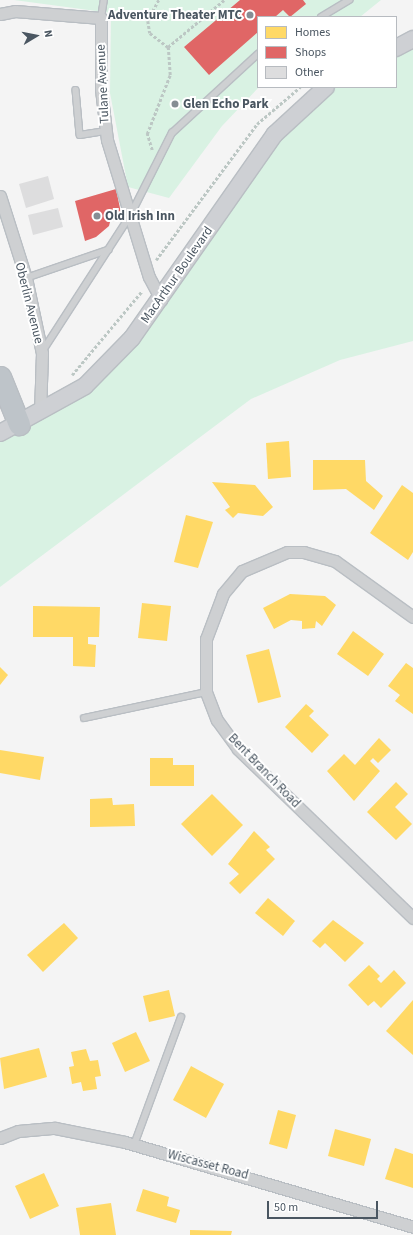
<!DOCTYPE html>
<html>
<head>
<meta charset="utf-8">
<style>
  body { margin:0 }
  #map { position:relative; width:413px; height:1235px; overflow:hidden; background:#f4f4f4; font-family:"Source Sans 3",sans-serif }
  div>[style] { position:absolute }
  [style*='--x'] { left:calc(var(--x)*1px); top:calc(var(--y)*1px); width:calc(var(--w)*1px); rotate:calc(var(--a)*1deg) }
  .green>* { inset:0; background:#d9f2e3 }
  .homes>* { inset:0; background:#ffd966 }
  .shops>* { inset:0; background:#e06666 }
  .building>* { inset:0; background:#ddddde }
  .path>* { height:2.5px; margin-top:-1.25px; transform-origin:0; background:repeating-linear-gradient(90deg,#bcc7c4 0 3px,transparent 0 5px) }
  .roads { filter:drop-shadow(1px 0 #b9bec3) drop-shadow(-1px 0 #b9bec3) drop-shadow(0 1px #b9bec3) drop-shadow(0 -1px #b9bec3) }
  .lane>* { height:5.5px; margin:-2.75px; padding:0 2.75px; transform-origin:2.75px; border-radius:2.75px; background:#ced0d2 }
  .street>* { height:11px; margin:-5.5px; padding:0 5.5px; transform-origin:5.5px; border-radius:5.5px; background:#ced0d2 }
  .secondary>* { height:16px; margin:-8px; padding:0 8px; transform-origin:8px; border-radius:8px; background:#ced0d4 }
  .highway>* { height:21px; margin:-10.5px; padding:0 10.5px; transform-origin:10.5px; border-radius:10.5px; background:#bec4c9 }
  .dots>* { width:11px; height:11px; translate:-50% -50%; box-sizing:border-box; border:2px solid #fff; border-radius:50% }
  span { translate:-50% -50%; white-space:nowrap; text-align:center; line-height:1.15; -webkit-text-stroke:4px #fff; paint-order:stroke }
  .poi-label { font-size:13px; color:#4a5661; font-weight:700 }
  .right { translate:-100% -50%; text-align:right }
  .left { translate:0 -50%; text-align:left }
  .street-label { font-size:13px; color:#4a5661 }
  .legend { position:absolute; left:257px; top:16px; width:140px; height:72px; box-sizing:border-box; background:#fff; border:1px solid #b7bbc0; margin:0; padding:5px 7px; list-style:none; font-size:12px; color:#4a5661 }
  .legend li { display:flex; align-items:center; gap:8px; height:20px }
  .legend b { width:20px; border:1px solid #b7bbc0 }
  .north { position:absolute; left:16px; top:16px; width:40px; height:40px; -webkit-text-stroke:3px #fff; paint-order:stroke; rotate:80deg; font-size:11px; font-weight:700; line-height:16px; text-align:center; color:#4a5661 }
  .north::after { content:''; display:block; margin:auto; width:14px; height:18px; background:#4a5661; clip-path:polygon(50% 0,100% 100%,50% 72%,0 100%) }
  .scale { position:absolute; left:267px; top:1201px; width:111px; height:18px; box-sizing:border-box; border:2px solid #4a5661; border-top:0; padding-left:5px; font-size:12px; line-height:14px; white-space:nowrap; color:#4a5661; -webkit-text-stroke:3px #fff; paint-order:stroke }
</style>
</head>
<body>
<div id="map">
  <div class="green">
    <i style="clip-path:polygon(14px 0,381px 0,360px 17px,258px 17px,259px 87px,222px 126px,169px 198px,128px 187px,110px 93px,111px 13px)"></i>
    <i style="clip-path:polygon(413px 39px,413px 341px,340px 360px,251px 399px,0 587px,0 433px,40px 412px,132px 338px,275px 134px,326px 87px,396px 87px,396px 48px)"></i>
  </div>
  <div class="homes">
    <i style="clip-path:polygon(289px 441px,291px 477px,268px 479px,266px 443px)"></i>
    <i style="clip-path:polygon(313px 460px,365px 460px,366px 481px,383px 496px,374px 510px,346px 489px,313px 490px)"></i>
    <i style="clip-path:polygon(212px 482px,255px 485px,273px 507px,263px 516px,238px 513px,233px 518px,225px 510px,230px 507px)"></i>
    <i style="clip-path:polygon(402px 485px,413px 493px,413px 552px,408px 560px,370px 533px)"></i>
    <i style="clip-path:polygon(186px 515px,213px 522px,198px 568px,174px 562px)"></i>
    <i style="clip-path:polygon(290px 594px,325px 596px,336px 605px,322px 626px,316px 621px,315px 628px,302px 629px,302px 621px,291px 620px,274px 629px,263px 608px)"></i>
    <i style="clip-path:polygon(142px 603px,171px 606px,167px 641px,138px 638px)"></i>
    <i style="clip-path:polygon(33px 606px,100px 607px,99px 637px,88px 637px,88px 644px,96px 645px,95px 667px,73px 666px,73px 637px,33px 637px)"></i>
    <i style="clip-path:polygon(353px 631px,384px 654px,368px 676px,337px 654px)"></i>
    <i style="clip-path:polygon(269px 649px,281px 697px,258px 703px,246px 655px)"></i>
    <i style="clip-path:polygon(406px 663px,413px 668px,413px 714px,395px 701px,400px 695px,388px 686px)"></i>
    <i style="clip-path:polygon(0 667px,8px 675px,0 685px)"></i>
    <i style="clip-path:polygon(306px 704px,314px 711px,309px 716px,329px 735px,312px 753px,285px 727px)"></i>
    <i style="clip-path:polygon(379px 738px,391px 750px,378px 763px,373px 758px,370px 761px,380px 771px,354px 801px,327px 771px,344px 754px,355px 765px)"></i>
    <i style="clip-path:polygon(0 750px,44px 757px,40px 780px,0 773px)"></i>
    <i style="clip-path:polygon(150px 758px,173px 758px,173px 765px,194px 765px,194px 786px,150px 786px)"></i>
    <i style="clip-path:polygon(396px 782px,408px 794px,395px 807px,412px 824px,396px 840px,367px 812px)"></i>
    <i style="clip-path:polygon(212px 794px,243px 825px,212px 856px,181px 824px)"></i>
    <i style="clip-path:polygon(112px 798px,113px 805px,134px 804px,135px 826px,90px 827px,90px 799px)"></i>
    <i style="clip-path:polygon(254px 831px,270px 847px,266px 850px,275px 859px,240px 894px,229px 883px,239px 874px,228px 864px)"></i>
    <i style="clip-path:polygon(268px 898px,295px 921px,283px 936px,255px 913px)"></i>
    <i style="clip-path:polygon(333px 920px,364px 943px,345px 962px,325px 943px,320px 948px,312px 941px)"></i>
    <i style="clip-path:polygon(64px 923px,78px 938px,43px 972px,27px 955px)"></i>
    <i style="clip-path:polygon(369px 965px,380px 976px,377px 979px,381px 983px,394px 970px,406px 983px,381px 1008px,374px 1001px,368px 1006px,348px 985px)"></i>
    <i style="clip-path:polygon(169px 990px,175px 1016px,149px 1022px,143px 996px)"></i>
    <i style="clip-path:polygon(413px 1000px,413px 1055px,386px 1031px)"></i>
    <i style="clip-path:polygon(136px 1032px,150px 1061px,125px 1072px,112px 1043px)"></i>
    <i style="clip-path:polygon(39px 1048px,47px 1077px,4px 1089px,0 1058px)"></i>
    <i style="clip-path:polygon(86px 1049px,90px 1061px,98px 1060px,101px 1076px,95px 1077px,97px 1089px,83px 1091px,81px 1082px,72px 1084px,69px 1067px,74px 1066px,71px 1052px)"></i>
    <i style="clip-path:polygon(191px 1066px,224px 1084px,206px 1118px,173px 1100px)"></i>
    <i style="clip-path:polygon(278px 1110px,296px 1115px,287px 1149px,269px 1144px)"></i>
    <i style="clip-path:polygon(335px 1129px,371px 1139px,364px 1166px,328px 1156px)"></i>
    <i style="clip-path:polygon(395px 1148px,413px 1154px,413px 1188px,385px 1179px)"></i>
    <i style="clip-path:polygon(44px 1173px,59px 1206px,30px 1219px,15px 1186px)"></i>
    <i style="clip-path:polygon(143px 1189px,169px 1197px,167px 1206px,180px 1210px,176px 1223px,136px 1211px)"></i>
    <i style="clip-path:polygon(111px 1203px,116px 1235px,80px 1235px,76px 1208px)"></i>
    <i style="clip-path:polygon(190px 1230px,232px 1231px,231px 1235px,190px 1235px)"></i>
  </div>
  <div class="shops">
    <i style="clip-path:polygon(240px 0,303px 0,306px 4px,290px 17px,283px 10px,275px 17px,258px 17px,258px 32px,209px 75px,184px 47px)"></i>
    <i style="clip-path:polygon(116px 189px,121px 213px,111px 218px,109px 226px,96px 237px,85px 241px,75px 201px)"></i>
  </div>
  <div class="building">
    <i style="clip-path:polygon(48px 176px,54px 199px,26px 208px,19px 184px)"></i>
    <i style="clip-path:polygon(58px 208px,63px 227px,33px 235px,28px 215px)"></i>
  </div>
  <div class="path">
    <i style="--x:159;--y:0;--w:24;--a:118"></i>
    <i style="--x:148;--y:21;--w:12;--a:81"></i>
    <i style="--x:150;--y:33;--w:23;--a:38"></i>
    <i style="--x:168;--y:47;--w:73;--a:-40"></i>
    <i style="--x:152;--y:150;--w:17;--a:-107"></i>
    <i style="--x:147;--y:134;--w:63;--a:-68.7"></i>
    <i style="--x:170;--y:75;--w:28;--a:-94"></i>
    <i style="--x:156;--y:260;--w:169;--a:-53.4"></i>
    <i style="--x:257;--y:124;--w:57;--a:-40.7"></i>
    <i style="--x:72;--y:375;--w:109;--a:-50.2"></i>
  </div>
  <div class="roads">
    <div class="lane">
      <i style="--x:321;--y:17;--w:33;--a:-31"></i>
      <i style="--x:101;--y:18;--w:18;--a:-81"></i>
      <i style="--x:76;--y:90;--w:45;--a:84.9"></i>
      <i style="--x:80;--y:135;--w:26;--a:-9"></i>
      <i style="--x:26;--y:278;--w:87;--a:-18.9"></i>
      <i style="--x:42;--y:352;--w:162;--a:-57.1"></i>
      <i style="--x:130;--y:216;--w:93;--a:-63.2"></i>
      <i style="--x:172;--y:133;--w:117;--a:-42.6"></i>
      <i style="--x:84;--y:718;--w:125;--a:-12"></i>
      <i style="--x:134;--y:1145;--w:136;--a:-69.8"></i>
    </div>
    <div class="street">
      <i style="--x:0;--y:14;--w:15;--a:-11"></i>
      <i style="--x:15;--y:11;--w:86;--a:4.7"></i>
      <i style="--x:101;--y:18;--w:71;--a:90"></i>
      <i style="--x:101;--y:89;--w:51;--a:83.3"></i>
      <i style="--x:107;--y:140;--w:143;--a:73"></i>
      <i style="--x:149;--y:277;--w:26;--a:62"></i>
      <i style="--x:0;--y:196;--w:86;--a:72.4"></i>
      <i style="--x:26;--y:278;--w:77;--a:78"></i>
      <i style="--x:42;--y:353;--w:59;--a:91.9"></i>
      <i style="--x:413;--y:617;--w:96;--a:-144.3"></i>
      <i style="--x:335;--y:561;--w:32;--a:-164"></i>
      <i style="--x:304;--y:552;--w:17;--a:180"></i>
      <i style="--x:287;--y:552;--w:49;--a:157.1"></i>
      <i style="--x:242;--y:571;--w:30;--a:130"></i>
      <i style="--x:223;--y:594;--w:48;--a:110.7"></i>
      <i style="--x:206;--y:639;--w:53;--a:90"></i>
      <i style="--x:206;--y:692;--w:30;--a:69"></i>
      <i style="--x:217;--y:720;--w:36;--a:54"></i>
      <i style="--x:238;--y:749;--w:243;--a:44"></i>
      <i style="--x:0;--y:1138;--w:19;--a:-21"></i>
      <i style="--x:18;--y:1131;--w:37;--a:-5"></i>
      <i style="--x:55;--y:1128;--w:71;--a:11.3"></i>
      <i style="--x:125;--y:1142;--w:300;--a:16.4"></i>
    </div>
    <div class="secondary">
      <i style="--x:396;--y:48;--w:19;--a:-28"></i>
      <i style="--x:0;--y:433;--w:97;--a:-28.9"></i>
      <i style="--x:85;--y:386;--w:67;--a:-45.6"></i>
      <i style="--x:132;--y:338;--w:249;--a:-55"></i>
      <i style="--x:275;--y:134;--w:69;--a:-42.7"></i>
    </div>
    <div class="highway">
      <i style="--x:0;--y:377;--w:51;--a:68"></i>
    </div>
  </div>
  <div class="dots">
    <i style="left:250px;top:15px;background:#868d94"></i>
    <i style="left:175px;top:104px;background:#868d94"></i>
    <i style="left:97px;top:216px;background:#868d94"></i>
  </div>
  <div class="poi-label">
    <span class="right" style="left:242px;top:15px">Adventure Theater MTC</span>
    <span class="left" style="left:183px;top:104px">Glen Echo Park</span>
    <span class="left" style="left:105px;top:216px">Old Irish Inn</span>
  </div>
  <div class="street-label">
    <span style="left:103px;top:84px;rotate:-93deg">Tulane Avenue</span>
    <span style="left:177px;top:275px;rotate:-55deg">MacArthur Boulevard</span>
    <span style="left:29px;top:303px;rotate:76deg">Oberlin Avenue</span>
    <span style="left:264px;top:771px;rotate:46deg">Bent Branch Road</span>
    <span style="left:208px;top:1165px;rotate:15deg">Wiscasset Road</span>
  </div>
  <ul class="legend">
  <li><b style="height:11px;background:#ffd966"></b>Homes</li>
  <li><b style="height:11px;background:#e06666"></b>Shops</li>
  <li><b style="height:11px;background:#ddddde"></b>Other</li>
  </ul>
  <div class="north">N</div>
  <div class="scale">50 m</div>
</div>
</body>
</html>
